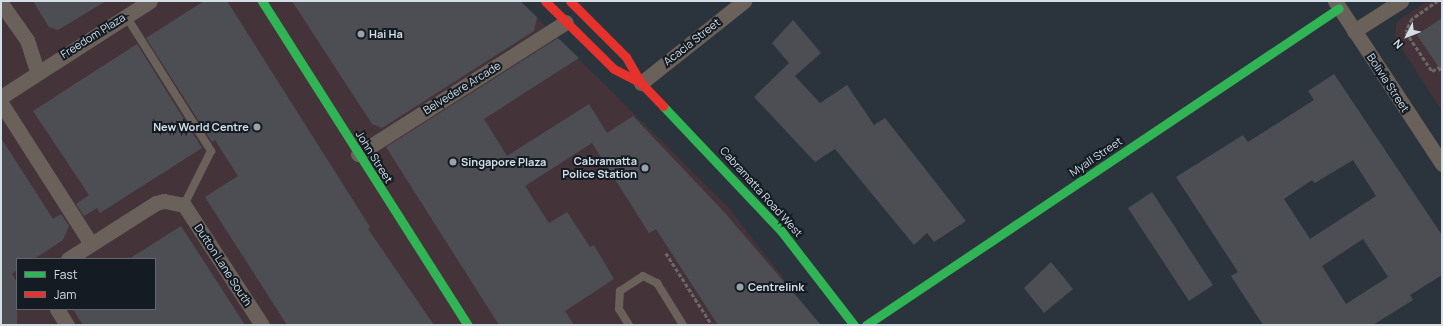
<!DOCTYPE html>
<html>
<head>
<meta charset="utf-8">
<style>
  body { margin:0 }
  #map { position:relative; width:1443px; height:326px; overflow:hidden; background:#2b343c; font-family:Manrope,sans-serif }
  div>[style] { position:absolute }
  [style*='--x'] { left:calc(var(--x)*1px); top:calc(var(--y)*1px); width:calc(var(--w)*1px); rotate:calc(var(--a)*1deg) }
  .commercial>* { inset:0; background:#443439 }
  .building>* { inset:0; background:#4d4e54 }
  .path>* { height:2.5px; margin-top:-1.25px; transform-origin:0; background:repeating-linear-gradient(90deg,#6c6866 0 4px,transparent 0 6px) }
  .lane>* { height:8px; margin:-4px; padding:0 4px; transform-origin:4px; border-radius:4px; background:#6b615b }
  .street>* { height:15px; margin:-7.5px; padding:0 7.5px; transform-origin:7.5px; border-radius:7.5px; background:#6b615b }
  .fast>* { height:9px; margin:-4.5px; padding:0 4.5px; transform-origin:4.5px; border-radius:4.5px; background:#30b455 }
  .jam>* { height:9px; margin:-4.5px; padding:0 4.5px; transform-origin:4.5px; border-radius:4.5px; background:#e5322d }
  .dots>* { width:11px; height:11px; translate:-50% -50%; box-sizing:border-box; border:2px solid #141b22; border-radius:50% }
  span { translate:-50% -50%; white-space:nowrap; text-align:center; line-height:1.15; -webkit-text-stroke:4px #141b22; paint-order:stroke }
  .poi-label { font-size:11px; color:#d3dee7; font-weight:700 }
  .left { translate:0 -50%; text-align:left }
  .right { translate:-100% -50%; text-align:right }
  .street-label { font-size:11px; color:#d3dee7 }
  .frame { position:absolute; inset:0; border:2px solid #d3dee7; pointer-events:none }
  .legend { position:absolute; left:16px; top:258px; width:140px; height:52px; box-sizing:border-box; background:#141b22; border:1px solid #606971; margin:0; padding:5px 7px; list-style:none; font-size:12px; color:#d3dee7 }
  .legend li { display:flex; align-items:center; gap:8px; height:20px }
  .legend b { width:20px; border:1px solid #606971 }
  .north { position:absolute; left:1387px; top:16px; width:40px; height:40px; -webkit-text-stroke:3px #141b22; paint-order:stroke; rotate:228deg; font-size:11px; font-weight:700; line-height:16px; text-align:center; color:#d3dee7 }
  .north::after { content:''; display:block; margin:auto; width:14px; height:18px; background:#d3dee7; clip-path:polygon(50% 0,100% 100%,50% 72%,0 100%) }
</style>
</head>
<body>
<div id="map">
  <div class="commercial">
    <i style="clip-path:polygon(evenodd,1px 1px,520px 1px,728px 207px,820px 325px,1px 325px,1px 1px,17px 259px,155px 259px,155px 309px,17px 309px,17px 259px)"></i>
    <i style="clip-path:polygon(1427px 1px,1442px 1px,1442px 111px,1395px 38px,1396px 24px,1400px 19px)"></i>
  </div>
  <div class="building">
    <i style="clip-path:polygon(33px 1px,106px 1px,58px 30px,49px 27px)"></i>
    <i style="clip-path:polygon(204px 1px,227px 1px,370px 227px,368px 229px,434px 325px,287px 325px,205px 197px,238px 176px,215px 140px,212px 142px,146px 38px)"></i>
    <i style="clip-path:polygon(292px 1px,520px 1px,537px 17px,534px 31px,382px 128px,372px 124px)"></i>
    <i style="clip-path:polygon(1442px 18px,1442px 72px,1417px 35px)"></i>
    <i style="clip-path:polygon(793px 20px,821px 53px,795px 76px,820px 103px,847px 85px,874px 125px,885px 118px,966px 221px,934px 242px,927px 233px,914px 245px,835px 149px,815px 162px,754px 97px,789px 63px,772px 43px)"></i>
    <i style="clip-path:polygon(558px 38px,579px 58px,484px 119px,507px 156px,589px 104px,607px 133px,633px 116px,725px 213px,821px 325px,718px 325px,656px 229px,649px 233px,592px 143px,525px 186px,549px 223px,567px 212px,590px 247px,594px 245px,614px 279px,565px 311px,574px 325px,499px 325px,386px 147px)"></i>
    <i style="clip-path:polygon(137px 44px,202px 148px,100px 213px,97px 208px,84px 216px,76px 204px,89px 195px,33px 111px)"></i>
    <i style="clip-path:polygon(evenodd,1334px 74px,1442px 235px,1442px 275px,1410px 295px,1413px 300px,1373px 325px,1263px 325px,1231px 276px,1238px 272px,1176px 177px,1243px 135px,1248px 142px,1314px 100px,1308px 91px,1334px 74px,1353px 160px,1376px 196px,1310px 239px,1284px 199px,1312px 180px,1315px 183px,1353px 160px,1334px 74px,1363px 239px,1388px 277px,1346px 304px,1322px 266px,1363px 239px)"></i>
    <i style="clip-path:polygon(1px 138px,53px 219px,61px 214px,69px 226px,63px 240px,34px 259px,17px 259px,17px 270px,12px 274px,17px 282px,17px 325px,1px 325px)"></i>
    <i style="clip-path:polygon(1152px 192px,1213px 285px,1189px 301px,1128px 208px)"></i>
    <i style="clip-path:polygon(181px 226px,245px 325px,83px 325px,73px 309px,155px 309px,155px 259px,129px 259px)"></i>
    <i style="clip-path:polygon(1051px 262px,1073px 289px,1044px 313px,1024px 288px)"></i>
  </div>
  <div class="path">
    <i style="--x:1438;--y:1;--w:32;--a:145"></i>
    <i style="--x:1412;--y:19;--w:14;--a:115"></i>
    <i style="--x:1406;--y:32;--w:47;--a:56.3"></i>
    <i style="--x:1432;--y:71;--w:8;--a:-30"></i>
    <i style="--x:1439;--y:67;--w:6;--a:59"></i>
    <i style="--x:666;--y:253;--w:85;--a:57.4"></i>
  </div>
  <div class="lane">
    <i style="--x:126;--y:16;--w:160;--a:57.8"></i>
    <i style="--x:211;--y:151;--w:60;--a:116.6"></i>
    <i style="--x:629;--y:325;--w:19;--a:-122"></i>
    <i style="--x:619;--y:309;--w:18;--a:-87"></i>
    <i style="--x:620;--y:291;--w:27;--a:-33"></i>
    <i style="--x:643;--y:276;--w:16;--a:27"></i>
    <i style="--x:657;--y:283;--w:49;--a:58.2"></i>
  </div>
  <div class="street">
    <i style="--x:1335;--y:1;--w:195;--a:56.7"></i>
    <i style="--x:1;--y:3;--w:45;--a:54.9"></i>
    <i style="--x:27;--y:40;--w:33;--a:72"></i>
    <i style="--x:1354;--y:31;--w:56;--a:-32.6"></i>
    <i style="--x:641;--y:83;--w:132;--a:-38.5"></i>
    <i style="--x:1;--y:97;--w:177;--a:-32.8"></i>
    <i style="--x:1;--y:103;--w:167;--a:57.4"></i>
    <i style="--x:358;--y:154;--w:246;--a:-32.4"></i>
    <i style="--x:68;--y:259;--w:104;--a:-32.5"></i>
    <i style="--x:156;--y:203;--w:8;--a:-14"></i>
    <i style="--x:164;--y:201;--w:20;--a:11"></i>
    <i style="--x:184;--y:205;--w:143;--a:57"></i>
    <i style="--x:57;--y:309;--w:19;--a:58"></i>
  </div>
  <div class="fast">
    <i style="--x:262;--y:1;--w:384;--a:57.6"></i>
    <i style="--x:663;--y:106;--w:173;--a:46.6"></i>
    <i style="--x:782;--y:232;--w:118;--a:52.3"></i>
    <i style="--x:866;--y:325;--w:569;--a:-33.83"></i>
  </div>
  <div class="jam">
    <i style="--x:545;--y:1;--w:97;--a:44.6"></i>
    <i style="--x:614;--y:69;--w:30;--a:27"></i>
    <i style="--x:570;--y:1;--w:79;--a:45"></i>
    <i style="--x:626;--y:57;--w:30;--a:60"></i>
    <i style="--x:641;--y:83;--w:32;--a:46"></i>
  </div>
  <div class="dots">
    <i style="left:361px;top:34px;background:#98a2ab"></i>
    <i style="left:257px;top:127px;background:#98a2ab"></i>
    <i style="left:453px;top:162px;background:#98a2ab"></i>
    <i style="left:645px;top:168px;background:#98a2ab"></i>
    <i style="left:740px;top:287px;background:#98a2ab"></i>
  </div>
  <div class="poi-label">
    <span class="left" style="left:369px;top:34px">Hai Ha</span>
    <span class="right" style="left:249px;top:127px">New World Centre</span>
    <span class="left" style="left:461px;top:162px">Singapore Plaza</span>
    <span class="right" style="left:637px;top:168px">Cabramatta<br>Police Station</span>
    <span class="left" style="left:748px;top:287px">Centrelink</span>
  </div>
  <div class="street-label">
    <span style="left:93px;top:36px;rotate:-32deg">Freedom Plaza</span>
    <span style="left:692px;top:42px;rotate:-38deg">Acacia Street</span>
    <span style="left:1388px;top:83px;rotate:57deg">Bolivia Street</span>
    <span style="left:462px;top:88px;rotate:-32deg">Belvedere Arcade</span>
    <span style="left:374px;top:157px;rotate:58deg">John Street</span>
    <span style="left:1096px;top:157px;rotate:-34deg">Myall Street</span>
    <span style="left:761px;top:192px;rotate:48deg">Cabramatta Road West</span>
    <span style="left:223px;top:265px;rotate:57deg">Dutton Lane South</span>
  </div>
  <div class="frame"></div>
  <ul class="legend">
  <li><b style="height:5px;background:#30b455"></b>Fast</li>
  <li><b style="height:5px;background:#e5322d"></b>Jam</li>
  </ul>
  <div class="north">N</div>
</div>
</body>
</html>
